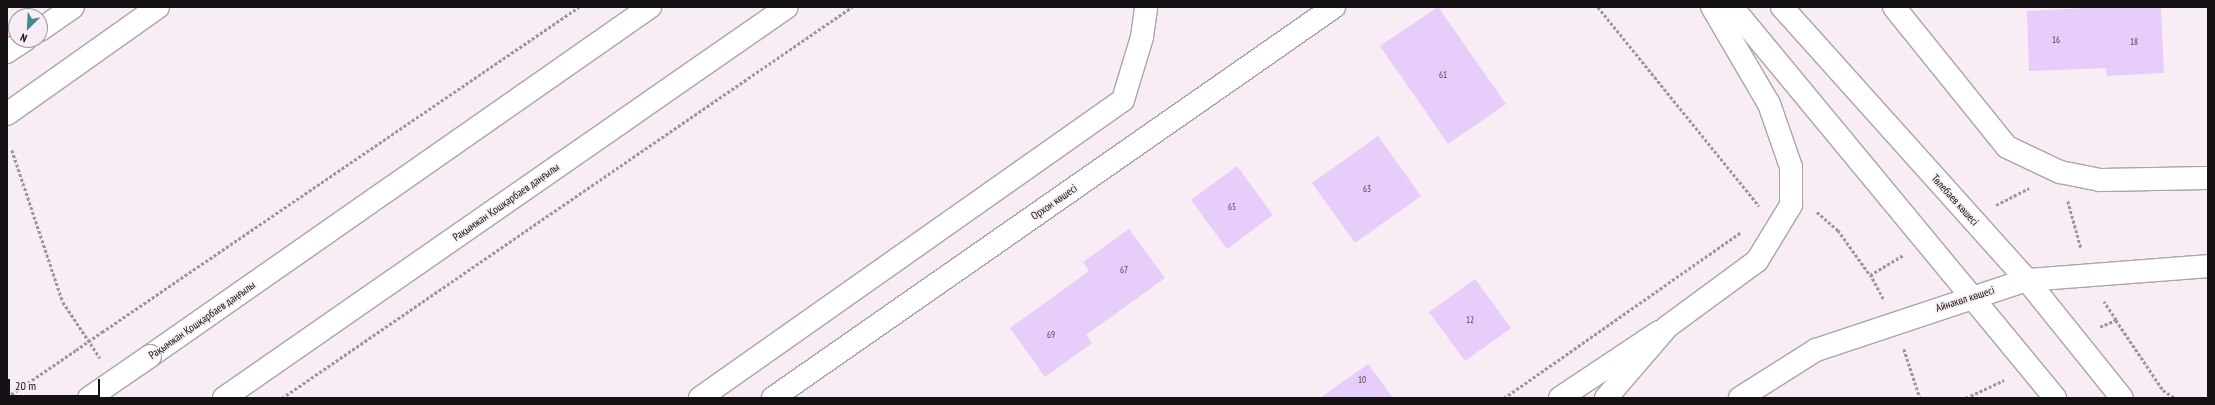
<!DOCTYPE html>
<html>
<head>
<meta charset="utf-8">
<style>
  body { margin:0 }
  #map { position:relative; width:2215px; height:405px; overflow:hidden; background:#f8edf4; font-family:"PT Sans Narrow",sans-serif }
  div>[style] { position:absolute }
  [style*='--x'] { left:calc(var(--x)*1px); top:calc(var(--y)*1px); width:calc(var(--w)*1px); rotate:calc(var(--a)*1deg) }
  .building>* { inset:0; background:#e7cdf9 }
  .path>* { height:2.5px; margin-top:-1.25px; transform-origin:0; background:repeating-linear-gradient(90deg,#9f969c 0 3px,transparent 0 5px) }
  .roads { filter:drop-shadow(1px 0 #ada3aa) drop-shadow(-1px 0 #ada3aa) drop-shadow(0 1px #ada3aa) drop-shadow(0 -1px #ada3aa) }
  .minor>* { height:22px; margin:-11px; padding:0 11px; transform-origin:11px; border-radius:11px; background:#fff }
  .major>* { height:22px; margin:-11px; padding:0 11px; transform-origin:11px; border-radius:11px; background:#fff }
  .path-bridge>* { height:2.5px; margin-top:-1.25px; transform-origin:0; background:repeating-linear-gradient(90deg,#9f969c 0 3px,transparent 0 5px) }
  .bridges { filter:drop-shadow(1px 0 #ada3aa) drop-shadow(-1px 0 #ada3aa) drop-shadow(0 1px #ada3aa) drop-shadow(0 -1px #ada3aa) }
  .major-bridge>* { height:22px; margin:-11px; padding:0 11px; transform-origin:11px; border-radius:11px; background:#fff }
  span { translate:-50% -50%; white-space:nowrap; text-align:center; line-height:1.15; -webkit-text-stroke:3px #f8edf4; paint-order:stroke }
  .number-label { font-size:9px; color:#493f4c }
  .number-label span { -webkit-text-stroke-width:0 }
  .street-label { font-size:11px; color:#141013 }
  .frame { position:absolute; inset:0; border:8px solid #141013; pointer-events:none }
  .north { position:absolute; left:8px; top:8px; width:40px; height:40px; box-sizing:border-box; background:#f8edf4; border:1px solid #9d959a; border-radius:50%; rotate:204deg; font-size:11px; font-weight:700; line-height:16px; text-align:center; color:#141013 }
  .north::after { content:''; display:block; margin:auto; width:14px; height:18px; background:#438b8d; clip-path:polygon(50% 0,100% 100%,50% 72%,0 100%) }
  .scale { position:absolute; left:8px; top:379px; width:92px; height:18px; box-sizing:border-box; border:2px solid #141013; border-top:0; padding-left:5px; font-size:12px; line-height:14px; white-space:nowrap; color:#141013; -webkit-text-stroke:3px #f8edf4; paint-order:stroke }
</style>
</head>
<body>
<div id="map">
  <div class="building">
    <i style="clip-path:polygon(1438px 7px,1506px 104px,1448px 144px,1380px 46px)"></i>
    <i style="clip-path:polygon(2104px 7px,2161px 7px,2164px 73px,2107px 76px,2106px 68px,2029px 71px,2027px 11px)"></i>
    <i style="clip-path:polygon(1378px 136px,1421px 196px,1355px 243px,1312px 183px)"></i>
    <i style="clip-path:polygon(1237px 166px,1273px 215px,1227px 249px,1191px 200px)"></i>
    <i style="clip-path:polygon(1129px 229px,1165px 278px,1086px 335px,1092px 343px,1045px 377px,1010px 328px,1089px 271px,1083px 262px)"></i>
    <i style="clip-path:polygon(1475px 279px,1511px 328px,1465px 361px,1429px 312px)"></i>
    <i style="clip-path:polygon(1368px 364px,1393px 398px,1320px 398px)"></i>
  </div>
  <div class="path">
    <i style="--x:1598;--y:7;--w:256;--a:51"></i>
    <i style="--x:12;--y:150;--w:160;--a:71.5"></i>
    <i style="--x:63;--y:302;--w:67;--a:56.5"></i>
    <i style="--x:2068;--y:201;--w:49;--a:74.5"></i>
    <i style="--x:1996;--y:205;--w:37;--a:-27"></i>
    <i style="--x:1817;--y:212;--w:28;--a:41"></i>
    <i style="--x:1838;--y:230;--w:55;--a:54.6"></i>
    <i style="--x:1883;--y:299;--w:27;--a:-118"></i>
    <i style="--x:1870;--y:275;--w:39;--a:-31"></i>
    <i style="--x:2116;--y:320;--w:84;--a:56.1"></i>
    <i style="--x:2163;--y:390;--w:14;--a:34"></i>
    <i style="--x:2100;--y:327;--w:17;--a:-24"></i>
    <i style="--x:2116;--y:320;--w:22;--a:-124"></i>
    <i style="--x:102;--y:332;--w:577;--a:-34.27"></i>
    <i style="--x:1904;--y:349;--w:52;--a:71.9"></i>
    <i style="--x:7;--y:397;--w:83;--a:-34.3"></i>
    <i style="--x:282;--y:398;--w:691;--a:-34.45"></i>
    <i style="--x:1504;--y:398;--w:289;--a:-35"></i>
    <i style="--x:1966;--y:398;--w:42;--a:-25.3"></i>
  </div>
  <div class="roads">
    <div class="minor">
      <i style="--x:1894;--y:7;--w:180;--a:51.1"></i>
      <i style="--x:2007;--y:147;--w:59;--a:25.3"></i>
      <i style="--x:2060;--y:172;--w:41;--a:11.3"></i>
      <i style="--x:2100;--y:180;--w:108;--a:-1.1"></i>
      <i style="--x:2027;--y:280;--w:151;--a:51.2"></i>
      <i style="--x:1971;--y:296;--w:132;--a:50.5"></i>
      <i style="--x:773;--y:398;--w:684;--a:-34.88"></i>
      <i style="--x:1560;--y:398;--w:119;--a:-33.7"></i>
    </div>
    <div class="major">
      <i style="--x:1732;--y:7;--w:375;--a:50.4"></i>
      <i style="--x:1782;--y:7;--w:367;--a:48.1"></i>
      <i style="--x:40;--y:30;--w:40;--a:-34.9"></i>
      <i style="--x:7;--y:52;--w:22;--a:-34"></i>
      <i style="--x:7;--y:114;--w:185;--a:-35.3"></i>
      <i style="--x:150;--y:356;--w:610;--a:-34.92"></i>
      <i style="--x:224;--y:398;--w:685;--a:-34.78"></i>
      <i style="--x:700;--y:398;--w:517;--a:-35.16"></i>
      <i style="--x:1123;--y:100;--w:66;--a:-73.2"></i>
      <i style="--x:1142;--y:37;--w:30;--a:-82"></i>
      <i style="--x:1606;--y:398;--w:94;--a:-49.3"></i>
      <i style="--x:1667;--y:327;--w:112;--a:-36.3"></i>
      <i style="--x:1757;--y:261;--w:66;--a:-58.7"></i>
      <i style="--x:1791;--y:205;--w:38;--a:-90"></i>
      <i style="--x:1791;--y:167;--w:67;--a:-109.2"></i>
      <i style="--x:1769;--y:104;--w:113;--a:-120.4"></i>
      <i style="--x:1740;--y:398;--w:90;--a:-32.3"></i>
      <i style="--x:1816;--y:350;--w:222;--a:-18.4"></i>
      <i style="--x:2027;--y:280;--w:182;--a:-4.4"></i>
    </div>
  </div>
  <div class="path-bridge">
    <i style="--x:76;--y:350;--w:32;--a:-35"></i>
  </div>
  <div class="bridges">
    <div class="major-bridge">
      <i style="--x:89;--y:398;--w:74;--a:-34.5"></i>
    </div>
  </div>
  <div class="number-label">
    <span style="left:2056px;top:40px">16</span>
    <span style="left:2134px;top:42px">18</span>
    <span style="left:1443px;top:75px">61</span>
    <span style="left:1367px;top:189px">63</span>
    <span style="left:1232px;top:207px">65</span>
    <span style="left:1124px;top:270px">67</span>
    <span style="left:1470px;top:320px">12</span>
    <span style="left:1051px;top:335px">69</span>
    <span style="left:1362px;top:380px">10</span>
  </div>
  <div class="street-label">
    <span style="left:1955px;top:200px;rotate:48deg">Төлебаев көшесі</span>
    <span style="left:506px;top:202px;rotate:-35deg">Рақымжан Қошқарбаев даңғылы</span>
    <span style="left:1054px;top:202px;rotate:-35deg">Орхон көшесі</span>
    <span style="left:1965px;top:299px;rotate:-18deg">Айнакөл көшесі</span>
    <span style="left:202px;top:320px;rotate:-35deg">Рақымжан Қошқарбаев даңғылы</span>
  </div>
  <div class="frame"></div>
  <div class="north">N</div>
  <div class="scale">20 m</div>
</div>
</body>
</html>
